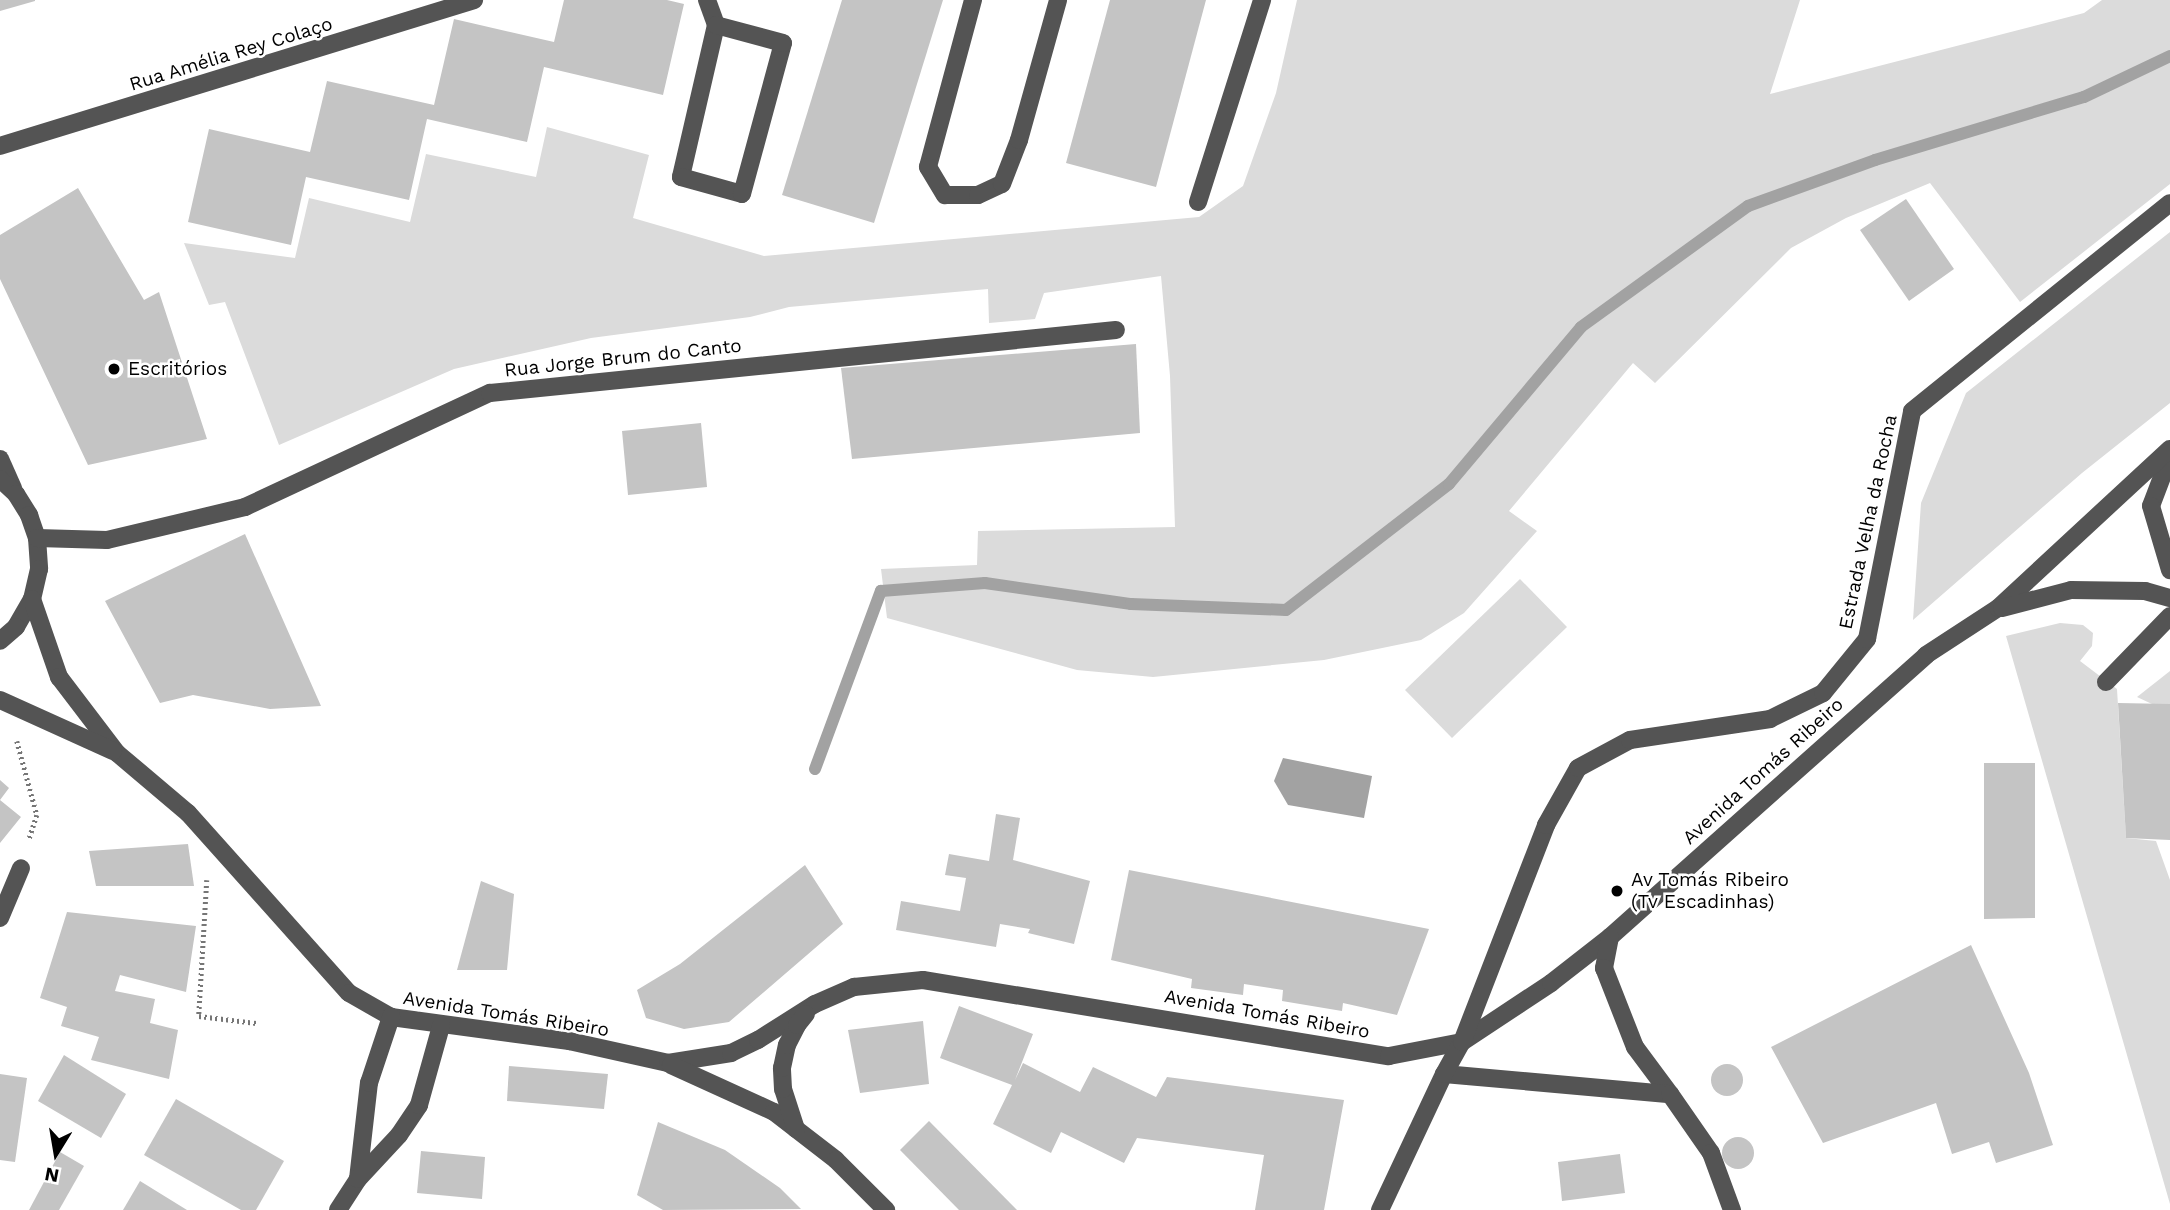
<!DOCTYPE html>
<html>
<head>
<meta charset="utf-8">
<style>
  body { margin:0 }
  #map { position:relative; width:2170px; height:1210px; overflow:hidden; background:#fff; font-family:"Work Sans",sans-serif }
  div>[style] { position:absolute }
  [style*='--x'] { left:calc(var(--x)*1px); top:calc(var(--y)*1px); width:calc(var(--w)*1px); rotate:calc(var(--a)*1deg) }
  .green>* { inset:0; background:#dbdbdb }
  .water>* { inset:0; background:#a2a2a2 }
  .stream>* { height:12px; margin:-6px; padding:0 6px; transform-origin:6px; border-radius:6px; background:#a2a2a2 }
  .building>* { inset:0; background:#c4c4c4 }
  .round { border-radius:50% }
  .path>* { height:4.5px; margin-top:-2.25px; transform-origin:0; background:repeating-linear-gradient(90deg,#767676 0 2px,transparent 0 5.5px) }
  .minor>* { height:18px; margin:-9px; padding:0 9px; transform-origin:9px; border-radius:9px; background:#545454 }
  .dots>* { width:19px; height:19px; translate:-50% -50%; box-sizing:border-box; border:4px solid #fff; border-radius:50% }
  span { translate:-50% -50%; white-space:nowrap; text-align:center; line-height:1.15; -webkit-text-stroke:5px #fff; paint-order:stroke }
  .street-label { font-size:19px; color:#000 }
  .poi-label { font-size:19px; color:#000 }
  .left { translate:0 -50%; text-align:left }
  .north { position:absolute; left:21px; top:1119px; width:70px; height:70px; -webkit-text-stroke:5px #fff; paint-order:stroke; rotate:191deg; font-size:19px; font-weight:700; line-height:28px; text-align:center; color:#000 }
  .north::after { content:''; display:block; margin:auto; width:24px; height:32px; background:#000; clip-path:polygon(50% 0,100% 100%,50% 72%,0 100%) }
</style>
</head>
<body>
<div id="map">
  <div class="green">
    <i style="clip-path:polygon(1297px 0,1800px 0,1770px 94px,2084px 13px,2102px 0,2170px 0,2170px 184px,2020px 302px,1930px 183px,1846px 218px,1791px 248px,1655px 383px,1633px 363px,1509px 511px,1537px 531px,1464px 613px,1421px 640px,1324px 660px,1153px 677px,1077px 670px,887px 618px,881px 569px,977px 565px,978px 531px,1175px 527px,1170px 376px,1161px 276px,1044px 293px,1035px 319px,989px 323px,988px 289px,789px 307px,750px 317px,591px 338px,454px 369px,279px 445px,225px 302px,209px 305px,184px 243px,295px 258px,309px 198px,410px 222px,426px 154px,536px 177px,547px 127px,649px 155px,633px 218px,764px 256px,1199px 217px,1243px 186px,1276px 93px)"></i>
    <i style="clip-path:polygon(2170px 232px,2170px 403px,2082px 473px,1913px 620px,1921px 503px,1966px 393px)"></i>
    <i style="clip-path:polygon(1520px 579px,1567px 627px,1452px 738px,1405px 690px)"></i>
    <i style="clip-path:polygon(2060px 623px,2083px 625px,2093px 633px,2092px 646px,2080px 661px,2117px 689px,2126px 838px,2156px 841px,2170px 880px,2170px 1204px,2006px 636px)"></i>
    <i style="clip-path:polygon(2170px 671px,2170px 704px,2152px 704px,2137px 697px)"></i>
  </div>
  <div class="water">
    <i style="clip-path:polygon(1283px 758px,1372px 776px,1364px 818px,1288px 805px,1274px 781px)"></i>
  </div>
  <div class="stream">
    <i style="--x:815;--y:769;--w:190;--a:-69.7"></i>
    <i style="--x:881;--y:591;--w:104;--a:-4.4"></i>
    <i style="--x:985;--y:583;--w:148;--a:8.2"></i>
    <i style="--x:1131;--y:604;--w:155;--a:2.2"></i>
    <i style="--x:1286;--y:610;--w:206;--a:-37.7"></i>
    <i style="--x:1449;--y:484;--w:205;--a:-49.9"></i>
    <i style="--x:1581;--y:327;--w:206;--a:-35.9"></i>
    <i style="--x:1748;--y:206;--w:135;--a:-19.9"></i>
    <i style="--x:1875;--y:160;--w:218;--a:-16.8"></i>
    <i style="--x:2084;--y:97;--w:95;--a:-25.5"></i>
  </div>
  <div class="building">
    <i style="clip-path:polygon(0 0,35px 0,35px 1px,0 11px)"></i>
    <i style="clip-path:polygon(564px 0,667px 0,684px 4px,663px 95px,544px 67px,527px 142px,427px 119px,409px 200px,306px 177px,291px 245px,188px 222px,209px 129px,310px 152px,327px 81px,434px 105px,454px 19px,554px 42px)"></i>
    <i style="clip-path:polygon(842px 0,943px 0,874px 223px,782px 195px)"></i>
    <i style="clip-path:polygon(1110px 0,1206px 0,1156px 187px,1066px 163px)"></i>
    <i style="clip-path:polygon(78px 188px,144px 300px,159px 292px,207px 439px,88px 465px,0 279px,0 235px)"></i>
    <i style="clip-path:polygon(1906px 199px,1954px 269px,1909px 301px,1860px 230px)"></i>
    <i style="clip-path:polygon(1136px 344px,1140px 433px,852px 459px,841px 368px)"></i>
    <i style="clip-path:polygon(701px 423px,707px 487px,628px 495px,622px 431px)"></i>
    <i style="clip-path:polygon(245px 534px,321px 706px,270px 709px,193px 695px,160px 703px,105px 601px)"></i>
    <i style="clip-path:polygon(2118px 703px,2170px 704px,2170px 840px,2126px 838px)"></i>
    <i style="clip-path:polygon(1984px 763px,2035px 763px,2035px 918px,1984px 919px)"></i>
    <i style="clip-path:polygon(0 780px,9px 788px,0 800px,21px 817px,0 843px)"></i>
    <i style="clip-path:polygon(996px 814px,1020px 818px,1013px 860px,1090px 881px,1074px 944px,1028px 933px,1030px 929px,1000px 924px,996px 947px,896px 930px,901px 901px,960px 911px,966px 878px,945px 875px,949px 854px,989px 861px)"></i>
    <i style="clip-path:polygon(188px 844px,194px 886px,96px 886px,89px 851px)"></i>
    <i style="clip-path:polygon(805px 865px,843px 924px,729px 1022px,684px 1029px,646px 1018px,637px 990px,680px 964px)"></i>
    <i style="clip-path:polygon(1129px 870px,1429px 929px,1397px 1015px,1343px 1003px,1342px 1011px,1282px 1001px,1283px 990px,1244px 984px,1243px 995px,1191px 988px,1192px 979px,1111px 960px)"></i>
    <i style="clip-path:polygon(481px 881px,514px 894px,507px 970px,457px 970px)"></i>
    <i style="clip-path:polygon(67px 912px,196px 926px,186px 992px,120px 975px,115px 991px,155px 999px,150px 1023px,178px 1030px,169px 1079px,91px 1060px,99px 1037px,61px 1026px,67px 1007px,40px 998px)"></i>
    <i style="clip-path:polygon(1971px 945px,2029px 1073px,2053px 1145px,1996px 1163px,1989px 1142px,1952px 1154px,1936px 1103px,1823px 1143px,1771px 1047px)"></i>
    <i style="clip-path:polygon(959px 1006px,1033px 1034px,1015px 1080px,1023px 1063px,1080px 1092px,1093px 1067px,1156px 1097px,1167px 1077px,1344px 1100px,1324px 1210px,1255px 1210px,1264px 1155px,1137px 1138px,1124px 1163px,1061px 1132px,1051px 1153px,993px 1124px,1012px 1085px,940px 1058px)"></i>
    <i style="clip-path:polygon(923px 1021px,929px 1084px,860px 1093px,848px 1030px)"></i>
    <i style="clip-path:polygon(64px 1055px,126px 1094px,101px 1138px,38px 1101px)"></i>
    <i class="round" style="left:1711px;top:1064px;width:32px;height:32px"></i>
    <i style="clip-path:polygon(509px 1066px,608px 1074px,604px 1109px,507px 1101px)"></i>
    <i style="clip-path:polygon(0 1074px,27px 1078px,15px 1162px,0 1160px)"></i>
    <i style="clip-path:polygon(176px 1099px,284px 1161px,256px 1210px,241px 1210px,144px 1155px)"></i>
    <i style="clip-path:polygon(929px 1121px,1017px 1210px,959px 1210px,900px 1150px)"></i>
    <i style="clip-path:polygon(658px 1122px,725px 1150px,780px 1188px,801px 1209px,663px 1210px,637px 1195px)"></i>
    <i class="round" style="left:1722px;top:1137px;width:32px;height:32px"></i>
    <i style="clip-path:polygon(421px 1151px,485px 1157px,482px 1199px,417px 1193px)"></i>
    <i style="clip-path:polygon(60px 1152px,84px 1166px,59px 1210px,29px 1210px)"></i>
    <i style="clip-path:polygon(1620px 1154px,1625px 1193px,1562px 1201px,1558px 1162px)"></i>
    <i style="clip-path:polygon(140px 1181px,187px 1210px,123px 1210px)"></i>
  </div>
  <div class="path">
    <i style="--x:17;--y:741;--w:77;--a:74.9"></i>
    <i style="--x:37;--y:815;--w:26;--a:108"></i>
    <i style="--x:207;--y:880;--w:136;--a:93.4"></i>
    <i style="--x:199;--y:1016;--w:58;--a:6.9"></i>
  </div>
  <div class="minor">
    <i style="--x:707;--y:0;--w:27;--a:70"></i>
    <i style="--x:716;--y:25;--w:156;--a:103"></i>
    <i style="--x:681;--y:177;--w:63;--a:15.6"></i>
    <i style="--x:742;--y:194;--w:156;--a:-74.8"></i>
    <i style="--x:783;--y:43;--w:69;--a:-165"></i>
    <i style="--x:973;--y:0;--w:173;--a:105.1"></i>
    <i style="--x:928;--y:167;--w:33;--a:59"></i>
    <i style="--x:945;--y:195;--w:33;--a:0"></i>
    <i style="--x:978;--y:195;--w:26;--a:-25"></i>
    <i style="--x:1002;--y:184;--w:47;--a:-68.9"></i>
    <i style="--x:1019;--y:140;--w:145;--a:-74.4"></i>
    <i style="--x:0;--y:146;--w:496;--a:-17.1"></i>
    <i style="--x:1198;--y:202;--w:212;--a:-72.4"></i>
    <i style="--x:2170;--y:456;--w:53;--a:110.8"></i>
    <i style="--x:2151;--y:506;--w:67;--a:73.5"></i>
    <i style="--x:0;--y:459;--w:32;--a:66"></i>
    <i style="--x:0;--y:479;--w:22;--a:43"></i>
    <i style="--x:16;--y:494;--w:25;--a:58"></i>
    <i style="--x:29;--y:515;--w:24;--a:71"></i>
    <i style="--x:37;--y:538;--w:31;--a:86"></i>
    <i style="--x:39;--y:569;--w:31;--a:103"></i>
    <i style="--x:32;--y:599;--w:32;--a:120"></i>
    <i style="--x:16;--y:627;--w:21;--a:139"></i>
    <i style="--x:37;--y:538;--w:70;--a:1.6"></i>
    <i style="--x:107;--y:540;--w:142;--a:-13.4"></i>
    <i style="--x:245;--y:507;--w:270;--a:-25"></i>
    <i style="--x:490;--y:393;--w:629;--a:-5.75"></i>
    <i style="--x:32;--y:599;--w:83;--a:70.9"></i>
    <i style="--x:59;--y:677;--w:96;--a:52.7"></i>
    <i style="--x:117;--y:753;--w:93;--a:40.2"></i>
    <i style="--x:188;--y:813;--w:241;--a:48.2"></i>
    <i style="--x:349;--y:993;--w:48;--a:29.7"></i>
    <i style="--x:391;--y:1017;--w:180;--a:7.7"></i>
    <i style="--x:569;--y:1041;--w:101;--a:12.5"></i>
    <i style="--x:668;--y:1063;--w:64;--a:-9"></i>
    <i style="--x:731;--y:1053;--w:30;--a:-26"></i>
    <i style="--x:758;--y:1040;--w:67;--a:-32.3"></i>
    <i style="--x:815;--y:1004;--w:43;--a:-23.6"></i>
    <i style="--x:854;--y:987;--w:69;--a:-5.8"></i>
    <i style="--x:923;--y:980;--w:472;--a:9.3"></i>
    <i style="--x:1389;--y:1056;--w:74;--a:-10.9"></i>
    <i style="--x:1462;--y:1042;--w:107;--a:-33.5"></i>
    <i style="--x:1551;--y:983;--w:75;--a:-37.9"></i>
    <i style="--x:1610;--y:937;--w:424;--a:-41.7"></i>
    <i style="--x:1926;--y:655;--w:86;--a:-33.1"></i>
    <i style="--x:1998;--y:608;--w:234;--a:-42.8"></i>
    <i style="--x:2002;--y:608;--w:71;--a:-14.6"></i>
    <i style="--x:2071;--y:590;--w:74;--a:0.8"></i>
    <i style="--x:2145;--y:591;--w:26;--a:16"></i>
    <i style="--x:2106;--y:682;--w:92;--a:-45.9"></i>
    <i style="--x:0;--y:700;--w:124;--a:24.3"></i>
    <i style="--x:0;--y:918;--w:54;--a:-67.2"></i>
    <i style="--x:1610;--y:937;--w:32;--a:101"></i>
    <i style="--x:1604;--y:968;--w:85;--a:68.6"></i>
    <i style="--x:1635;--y:1047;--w:59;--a:53.3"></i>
    <i style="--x:671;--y:1065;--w:113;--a:24.5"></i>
    <i style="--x:774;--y:1112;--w:78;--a:37.7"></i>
    <i style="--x:836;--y:1160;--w:71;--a:45"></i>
    <i style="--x:1444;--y:1074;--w:227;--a:5.1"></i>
    <i style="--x:1670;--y:1094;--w:72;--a:55.2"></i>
    <i style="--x:1711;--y:1153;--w:61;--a:69.8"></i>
    <i style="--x:796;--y:1129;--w:42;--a:-108"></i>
    <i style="--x:783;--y:1089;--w:21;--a:-93"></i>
    <i style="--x:782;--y:1068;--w:24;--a:-78"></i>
    <i style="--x:787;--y:1045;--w:22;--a:-63"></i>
    <i style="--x:797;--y:1025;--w:14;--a:-51"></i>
    <i style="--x:358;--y:1179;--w:97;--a:-83.5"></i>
    <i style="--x:369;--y:1083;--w:70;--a:-71.6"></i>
    <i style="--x:338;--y:1210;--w:37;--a:-57"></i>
    <i style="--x:358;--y:1179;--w:60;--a:-47"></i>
    <i style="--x:399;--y:1135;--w:36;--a:-56"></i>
    <i style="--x:419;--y:1105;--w:82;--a:-74.4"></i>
    <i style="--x:1380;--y:1210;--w:150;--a:-64.8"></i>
    <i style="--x:1444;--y:1074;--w:37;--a:-61"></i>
    <i style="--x:1462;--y:1042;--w:233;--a:-68.8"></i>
    <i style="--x:1546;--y:825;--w:65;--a:-60.7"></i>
    <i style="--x:1578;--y:768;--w:59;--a:-28.3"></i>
    <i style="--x:1630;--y:740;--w:142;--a:-8.5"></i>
    <i style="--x:1770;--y:719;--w:59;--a:-26.1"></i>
    <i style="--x:1823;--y:693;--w:70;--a:-50.8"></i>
    <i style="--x:1867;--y:639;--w:232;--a:-78.8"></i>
    <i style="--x:1912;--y:411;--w:331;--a:-38.9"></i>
  </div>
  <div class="dots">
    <i style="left:114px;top:369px;background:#000"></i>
    <i style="left:1617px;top:891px;background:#000"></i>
  </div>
  <div class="street-label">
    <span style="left:231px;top:54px;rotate:-17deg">Rua Amélia Rey Colaço</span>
    <span style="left:623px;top:358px;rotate:-6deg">Rua Jorge Brum do Canto</span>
    <span style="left:1868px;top:522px;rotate:-78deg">Estrada Velha da Rocha</span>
    <span style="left:1763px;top:771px;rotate:-42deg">Avenida Tomás Ribeiro</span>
    <span style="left:506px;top:1014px;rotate:9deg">Avenida Tomás Ribeiro</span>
    <span style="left:1267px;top:1014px;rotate:10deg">Avenida Tomás Ribeiro</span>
  </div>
  <div class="poi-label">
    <span class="left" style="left:128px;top:369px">Escritórios</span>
    <span class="left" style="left:1631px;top:891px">Av Tomás Ribeiro<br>(Tv Escadinhas)</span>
  </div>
  <div class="north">N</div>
</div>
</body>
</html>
